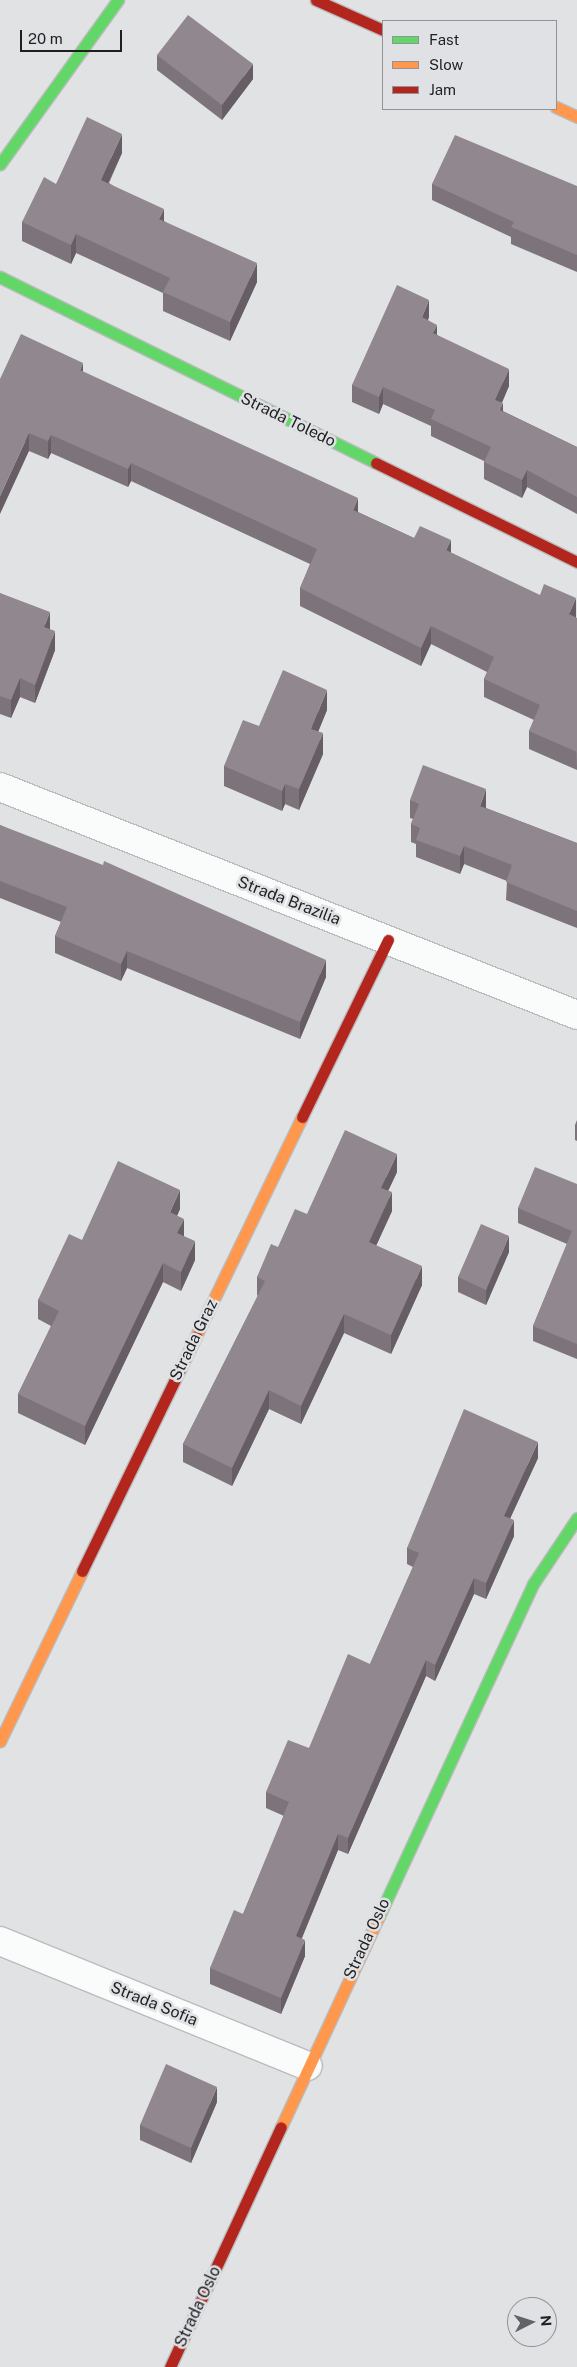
<!DOCTYPE html>
<html>
<head>
<meta charset="utf-8">
<style>
  body { margin:0 }
  #map { position:relative; width:577px; height:2367px; overflow:hidden; background:#e1e2e4; font-family:"Public Sans",sans-serif }
  div>[style] { position:absolute }
  [style*='--x'] { left:calc(var(--x)*1px); top:calc(var(--y)*1px); width:calc(var(--w)*1px); rotate:calc(var(--a)*1deg) }
  .roads { filter:drop-shadow(1px 0 #bbbcbe) drop-shadow(-1px 0 #bbbcbe) drop-shadow(0 1px #bbbcbe) drop-shadow(0 -1px #bbbcbe) }
  .street>* { height:28px; margin:-14px; padding:0 14px; transform-origin:14px; border-radius:14px; background:#fafbfb }
  .fast>* { height:11px; margin:-5.5px; padding:0 5.5px; transform-origin:5.5px; border-radius:5.5px; background:#63d668 }
  .slow>* { height:11px; margin:-5.5px; padding:0 5.5px; transform-origin:5.5px; border-radius:5.5px; background:#ff974d }
  .jam>* { height:11px; margin:-5.5px; padding:0 5.5px; transform-origin:5.5px; border-radius:5.5px; background:#b3261e }
  .wall>* { inset:0; background:#7d747b }
  .shaded-wall>* { inset:0; background:#665e64 }
  .building>* { inset:0; background:#91878f }
  span { translate:-50% -50%; white-space:nowrap; text-align:center; line-height:1.15; -webkit-text-stroke:5px #e0e1e5; paint-order:stroke }
  .street-label { font-size:16px; color:#1f1f20 }
  .legend { position:absolute; left:382px; top:20px; width:175px; height:90px; box-sizing:border-box; background:#e0e1e5; border:1px solid #939396; margin:0; padding:6px 9px; list-style:none; font-size:15px; color:#1f1f20 }
  .legend li { display:flex; align-items:center; gap:10px; height:25px }
  .legend b { width:25px; border:1px solid #939396 }
  .north { position:absolute; left:507px; top:2297px; width:50px; height:50px; box-sizing:border-box; background:#e0e1e5; border:1px solid #939396; border-radius:50%; rotate:85deg; font-size:14px; font-weight:700; line-height:20px; text-align:center; color:#1f1f20 }
  .north::after { content:''; display:block; margin:auto; width:18px; height:22px; background:#636365; clip-path:polygon(50% 0,100% 100%,50% 72%,0 100%) }
  .scale { position:absolute; left:20px; top:30px; width:102px; height:22px; box-sizing:border-box; border:2px solid #1f1f20; border-top:0; padding-left:6px; font-size:15px; line-height:18px; white-space:nowrap; color:#1f1f20; -webkit-text-stroke:4px #e0e1e5; paint-order:stroke }
</style>
</head>
<body>
<div id="map">
  <div class="roads">
    <div class="street">
      <i style="--x:0;--y:787;--w:620;--a:21.56"></i>
      <i style="--x:0;--y:1941;--w:332;--a:22.1"></i>
    </div>
    <div class="fast">
      <i style="--x:0;--y:164;--w:202;--a:-54.3"></i>
      <i style="--x:0;--y:277;--w:419;--a:26.3"></i>
      <i style="--x:379;--y:1916;--w:366;--a:-65.1"></i>
      <i style="--x:533;--y:1584;--w:79;--a:-56.3"></i>
    </div>
    <div class="slow">
      <i style="--x:556;--y:107;--w:23;--a:25"></i>
      <i style="--x:196;--y:1336;--w:243;--a:-64.2"></i>
      <i style="--x:0;--y:1741;--w:189;--a:-64.2"></i>
      <i style="--x:281;--y:2127;--w:233;--a:-65.1"></i>
    </div>
    <div class="jam">
      <i style="--x:316;--y:0;--w:73;--a:24.1"></i>
      <i style="--x:376;--y:463;--w:224;--a:26.2"></i>
      <i style="--x:302;--y:1117;--w:197;--a:-64.1"></i>
      <i style="--x:82;--y:1571;--w:261;--a:-64.1"></i>
      <i style="--x:170;--y:2367;--w:264;--a:-65.2"></i>
    </div>
  </div>
  <div class="wall">
    <i style="clip-path:polygon(157px 55px,253px 79px,222px 120px,157px 70px)"></i>
    <i style="clip-path:polygon(122px 153px,109px 183px,164px 221px,257px 282px,230px 341px,163px 311px,163px 293px,76px 253px,71px 264px,22px 241px,22px 222px,56px 184px)"></i>
    <i style="clip-path:polygon(432px 184px,577px 186px,577px 272px,511px 244px,511px 237px,432px 200px)"></i>
    <i style="clip-path:polygon(429px 317px,428px 320px,437px 335px,509px 386px,502px 403px,503px 411px,577px 447px,577px 514px,527px 487px,522px 498px,484px 479px,484px 461px,431px 436px,431px 426px,383px 404px,379px 414px,352px 402px,352px 385px)"></i>
    <i style="clip-path:polygon(83px 372px,358px 512px,414px 538px,451px 553px,576px 616px,577px 770px,529px 749px,529px 731px,534px 720px,484px 697px,484px 679px,487px 672px,431px 644px,421px 666px,300px 606px,300px 588px,310px 564px,131px 481px,128px 487px,51px 453px,48px 459px,29px 451px,0 379px)"></i>
    <i style="clip-path:polygon(0 593px,50px 629px,55px 650px,35px 703px,20px 697px,11px 718px,0 714px)"></i>
    <i style="clip-path:polygon(327px 710px,318px 732px,323px 754px,299px 810px,285px 804px,282px 811px,224px 786px,224px 766px,259px 726px)"></i>
    <i style="clip-path:polygon(410px 800px,486px 807px,486px 808px,577px 843px,577px 928px,506px 900px,507px 881px,464px 864px,460px 874px,416px 857px,416px 844px,411px 842px,411px 824px,413px 819px,410px 818px)"></i>
    <i style="clip-path:polygon(0 825px,326px 977px,300px 1039px,127px 968px,121px 981px,55px 953px,55px 936px,61px 922px,0 898px)"></i>
    <i style="clip-path:polygon(577px 1120px,577px 1141px,575px 1140px,575px 1125px)"></i>
    <i style="clip-path:polygon(397px 1172px,388px 1191px,392px 1211px,376px 1246px,422px 1285px,391px 1354px,344px 1333px,301px 1424px,269px 1409px,232px 1486px,183px 1462px,183px 1444px,258px 1296px,257px 1295px,257px 1277px,278px 1247px,307px 1214px)"></i>
    <i style="clip-path:polygon(577px 1184px,577px 1359px,533px 1341px,533px 1326px,567px 1244px,518px 1223px,518px 1208px)"></i>
    <i style="clip-path:polygon(180px 1209px,177px 1216px,184px 1236px,195px 1260px,181px 1291px,163px 1282px,85px 1445px,18px 1413px,18px 1394px,51px 1326px,38px 1319px,38px 1300px,82px 1240px)"></i>
    <i style="clip-path:polygon(509px 1252px,486px 1305px,458px 1292px,458px 1277px)"></i>
    <i style="clip-path:polygon(538px 1458px,510px 1518px,514px 1536px,486px 1599px,474px 1594px,435px 1681px,426px 1676px,348px 1854px,338px 1850px,302px 1938px,305px 1956px,281px 2014px,210px 1984px,210px 1968px,243px 1914px,284px 1816px,266px 1808px,266px 1792px,309px 1748px,370px 1664px,413px 1567px,407px 1564px,407px 1548px)"></i>
    <i style="clip-path:polygon(217px 2102px,191px 2163px,140px 2140px,140px 2125px)"></i>
  </div>
  <div class="shaded-wall">
    <i style="clip-path:polygon(253px 64px,253px 79px,222px 120px,222px 105px)"></i>
    <i style="clip-path:polygon(122px 134px,122px 153px,101px 198px,101px 180px)"></i>
    <i style="clip-path:polygon(164px 209px,164px 227px,159px 219px)"></i>
    <i style="clip-path:polygon(76px 234px,76px 253px,71px 264px,71px 245px)"></i>
    <i style="clip-path:polygon(257px 263px,257px 282px,230px 341px,230px 322px)"></i>
    <i style="clip-path:polygon(429px 300px,429px 317px,422px 334px,422px 317px)"></i>
    <i style="clip-path:polygon(437px 325px,437px 342px,433px 333px)"></i>
    <i style="clip-path:polygon(83px 363px,83px 381px,80px 370px)"></i>
    <i style="clip-path:polygon(509px 369px,509px 386px,495px 417px,495px 400px)"></i>
    <i style="clip-path:polygon(383px 387px,383px 404px,379px 414px,379px 397px)"></i>
    <i style="clip-path:polygon(503px 403px,503px 421px,500px 410px)"></i>
    <i style="clip-path:polygon(29px 433px,29px 451px,0 514px,0 496px)"></i>
    <i style="clip-path:polygon(51px 435px,51px 453px,48px 459px,48px 441px)"></i>
    <i style="clip-path:polygon(131px 463px,131px 481px,128px 487px,128px 469px)"></i>
    <i style="clip-path:polygon(527px 470px,527px 487px,522px 498px,522px 480px)"></i>
    <i style="clip-path:polygon(358px 498px,358px 516px,353px 510px)"></i>
    <i style="clip-path:polygon(451px 540px,451px 558px,446px 550px)"></i>
    <i style="clip-path:polygon(576px 598px,576px 616px,569px 632px,569px 614px)"></i>
    <i style="clip-path:polygon(50px 612px,50px 630px,44px 627px)"></i>
    <i style="clip-path:polygon(431px 626px,431px 644px,421px 666px,421px 648px)"></i>
    <i style="clip-path:polygon(55px 631px,55px 650px,35px 703px,35px 685px)"></i>
    <i style="clip-path:polygon(20px 678px,20px 697px,11px 718px,11px 700px)"></i>
    <i style="clip-path:polygon(327px 690px,327px 710px,311px 749px,311px 729px)"></i>
    <i style="clip-path:polygon(323px 733px,323px 754px,299px 810px,299px 789px)"></i>
    <i style="clip-path:polygon(285px 784px,285px 804px,282px 811px,282px 791px)"></i>
    <i style="clip-path:polygon(486px 789px,486px 807px,480px 824px,480px 806px)"></i>
    <i style="clip-path:polygon(464px 846px,464px 864px,460px 874px,460px 856px)"></i>
    <i style="clip-path:polygon(127px 951px,127px 968px,121px 981px,121px 964px)"></i>
    <i style="clip-path:polygon(326px 960px,326px 977px,300px 1039px,300px 1022px)"></i>
    <i style="clip-path:polygon(397px 1154px,397px 1172px,381px 1206px,381px 1188px)"></i>
    <i style="clip-path:polygon(180px 1190px,180px 1209px,170px 1231px,170px 1212px)"></i>
    <i style="clip-path:polygon(392px 1192px,392px 1211px,369px 1261px,369px 1242px)"></i>
    <i style="clip-path:polygon(184px 1219px,184px 1238px,177px 1233px)"></i>
    <i style="clip-path:polygon(509px 1236px,509px 1252px,486px 1305px,486px 1290px)"></i>
    <i style="clip-path:polygon(195px 1241px,195px 1260px,181px 1291px,181px 1272px)"></i>
    <i style="clip-path:polygon(163px 1263px,163px 1282px,85px 1445px,85px 1426px)"></i>
    <i style="clip-path:polygon(422px 1266px,422px 1285px,391px 1354px,391px 1335px)"></i>
    <i style="clip-path:polygon(344px 1314px,344px 1333px,301px 1424px,301px 1406px)"></i>
    <i style="clip-path:polygon(269px 1390px,269px 1409px,232px 1486px,232px 1468px)"></i>
    <i style="clip-path:polygon(538px 1442px,538px 1458px,504px 1532px,504px 1516px)"></i>
    <i style="clip-path:polygon(514px 1520px,514px 1536px,486px 1599px,486px 1583px)"></i>
    <i style="clip-path:polygon(474px 1578px,474px 1594px,435px 1681px,435px 1665px)"></i>
    <i style="clip-path:polygon(426px 1660px,426px 1676px,348px 1854px,348px 1838px)"></i>
    <i style="clip-path:polygon(338px 1834px,338px 1850px,296px 1952px,296px 1936px)"></i>
    <i style="clip-path:polygon(305px 1940px,305px 1956px,281px 2014px,281px 1998px)"></i>
    <i style="clip-path:polygon(217px 2087px,217px 2102px,191px 2163px,191px 2148px)"></i>
  </div>
  <div class="building">
    <i style="clip-path:polygon(188px 15px,253px 64px,222px 105px,157px 55px)"></i>
    <i style="clip-path:polygon(87px 117px,122px 134px,101px 180px,164px 209px,159px 219px,257px 263px,230px 322px,163px 292px,170px 278px,76px 234px,71px 245px,22px 222px,44px 177px,56px 184px)"></i>
    <i style="clip-path:polygon(455px 135px,577px 186px,577px 255px,511px 227px,514px 222px,432px 184px)"></i>
    <i style="clip-path:polygon(397px 285px,429px 300px,422px 317px,437px 325px,433px 333px,509px 369px,495px 400px,503px 403px,500px 410px,577px 447px,577px 497px,527px 470px,522px 480px,484px 462px,491px 447px,431px 419px,435px 410px,383px 387px,379px 397px,352px 385px)"></i>
    <i style="clip-path:polygon(21px 334px,83px 363px,80px 370px,358px 498px,353px 510px,414px 538px,420px 526px,451px 540px,446px 550px,540px 595px,544px 584px,576px 598px,569px 614px,577px 618px,577px 752px,529px 731px,540px 705px,484px 679px,494px 657px,431px 626px,421px 648px,300px 588px,317px 549px,131px 463px,128px 469px,51px 435px,48px 441px,29px 433px,0 496px,0 379px)"></i>
    <i style="clip-path:polygon(0 593px,50px 612px,44px 627px,55px 631px,35px 685px,20px 678px,11px 700px,0 696px)"></i>
    <i style="clip-path:polygon(283px 670px,327px 690px,311px 729px,323px 733px,299px 789px,285px 784px,282px 791px,224px 766px,243px 720px,259px 726px)"></i>
    <i style="clip-path:polygon(423px 765px,486px 789px,480px 806px,577px 843px,577px 911px,506px 882px,512px 865px,464px 846px,460px 856px,416px 840px,420px 828px,411px 824px,419px 804px,410px 800px)"></i>
    <i style="clip-path:polygon(0 825px,103px 865px,104px 861px,326px 960px,300px 1022px,127px 951px,121px 964px,55px 936px,67px 907px,0 881px)"></i>
    <i style="clip-path:polygon(345px 1130px,397px 1154px,381px 1188px,392px 1192px,369px 1242px,422px 1266px,391px 1335px,344px 1314px,301px 1406px,269px 1390px,232px 1468px,183px 1444px,265px 1281px,257px 1277px,271px 1244px,278px 1247px,295px 1209px,307px 1214px)"></i>
    <i style="clip-path:polygon(118px 1161px,180px 1190px,170px 1212px,184px 1219px,177px 1233px,195px 1241px,181px 1272px,163px 1263px,85px 1426px,18px 1394px,59px 1311px,38px 1300px,69px 1234px,82px 1240px)"></i>
    <i style="clip-path:polygon(535px 1167px,577px 1184px,577px 1344px,533px 1326px,572px 1231px,518px 1208px)"></i>
    <i style="clip-path:polygon(481px 1224px,509px 1236px,486px 1290px,458px 1277px)"></i>
    <i style="clip-path:polygon(464px 1409px,538px 1442px,504px 1516px,514px 1520px,486px 1583px,474px 1578px,435px 1665px,426px 1660px,348px 1838px,338px 1834px,296px 1936px,305px 1940px,281px 1998px,210px 1968px,234px 1910px,243px 1914px,289px 1802px,266px 1792px,288px 1740px,309px 1748px,348px 1654px,370px 1664px,419px 1553px,407px 1548px)"></i>
    <i style="clip-path:polygon(166px 2064px,217px 2087px,191px 2148px,140px 2125px)"></i>
  </div>
  <div class="street-label">
    <span style="left:288px;top:420px;rotate:26deg">Strada Toledo</span>
    <span style="left:289px;top:901px;rotate:21deg">Strada Brazilia</span>
    <span style="left:194px;top:1340px;rotate:-64deg">Strada Graz</span>
    <span style="left:367px;top:1939px;rotate:-65deg">Strada Oslo</span>
    <span style="left:154px;top:2004px;rotate:22deg">Strada Sofia</span>
    <span style="left:198px;top:2307px;rotate:-65deg">Strada Oslo</span>
  </div>
  <ul class="legend">
  <li><b style="height:6px;background:#63d668"></b>Fast</li>
  <li><b style="height:6px;background:#ff974d"></b>Slow</li>
  <li><b style="height:6px;background:#b3261e"></b>Jam</li>
  </ul>
  <div class="north">N</div>
  <div class="scale">20 m</div>
</div>
</body>
</html>
